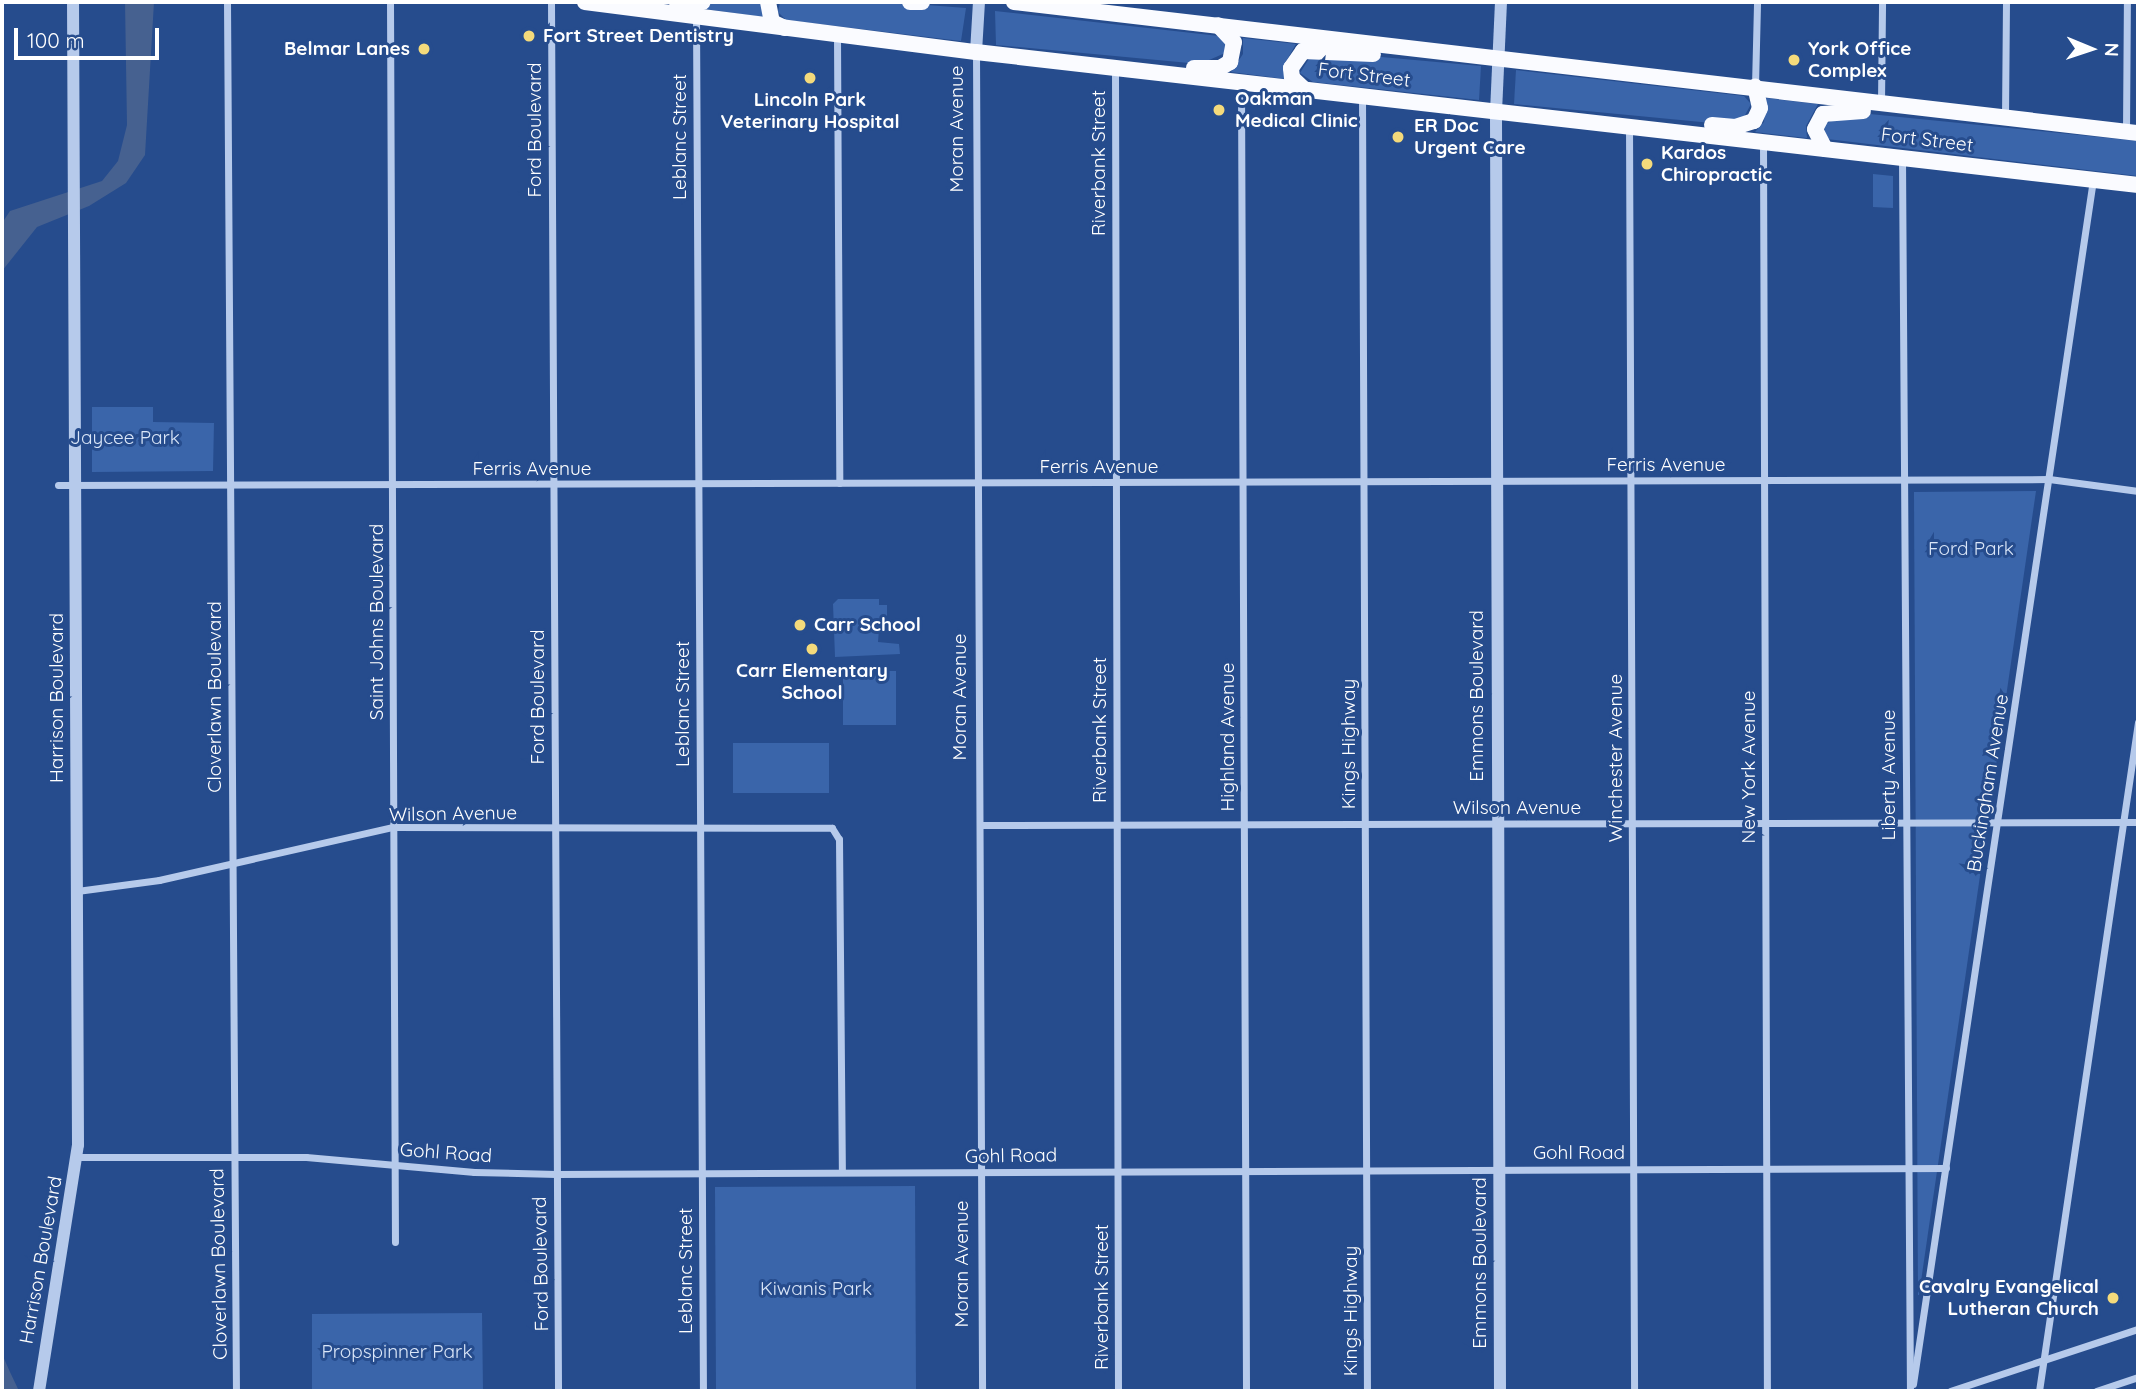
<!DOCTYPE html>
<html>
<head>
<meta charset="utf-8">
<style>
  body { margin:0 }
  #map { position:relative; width:2140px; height:1393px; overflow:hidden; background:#264c8d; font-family:Quicksand,sans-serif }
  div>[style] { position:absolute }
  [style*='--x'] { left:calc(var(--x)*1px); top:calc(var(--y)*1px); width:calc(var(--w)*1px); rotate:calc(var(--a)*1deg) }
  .green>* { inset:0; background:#3a65aa }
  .water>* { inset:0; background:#466190 }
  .minor>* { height:7px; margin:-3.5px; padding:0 3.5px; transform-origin:3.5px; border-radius:3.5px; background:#b6caeb }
  .tertiary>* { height:12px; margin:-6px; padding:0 6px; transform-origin:6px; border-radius:6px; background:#b6caeb }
  .primary>* { height:16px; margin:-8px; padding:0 8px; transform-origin:8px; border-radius:8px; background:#fafbff }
  .dots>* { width:19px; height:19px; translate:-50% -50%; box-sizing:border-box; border:4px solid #264c8d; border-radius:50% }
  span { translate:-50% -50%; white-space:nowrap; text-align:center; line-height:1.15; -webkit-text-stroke:6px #264c8d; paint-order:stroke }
  .poi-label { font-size:19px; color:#fff; font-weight:700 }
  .left { translate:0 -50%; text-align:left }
  .right { translate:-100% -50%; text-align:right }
  .street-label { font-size:19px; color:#fff }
  .park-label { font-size:19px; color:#dae6f8 }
  .frame { position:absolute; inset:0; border:4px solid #fff; pointer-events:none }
  .north { position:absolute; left:2056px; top:14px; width:70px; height:70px; -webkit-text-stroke:5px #264c8d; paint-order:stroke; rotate:92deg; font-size:19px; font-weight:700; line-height:28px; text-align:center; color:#fff }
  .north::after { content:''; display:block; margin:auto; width:24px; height:32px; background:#fff; clip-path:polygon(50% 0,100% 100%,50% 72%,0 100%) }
  .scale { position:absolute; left:14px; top:28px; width:145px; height:32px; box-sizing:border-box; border:4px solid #fff; border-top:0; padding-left:9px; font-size:21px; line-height:24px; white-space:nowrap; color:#fff; -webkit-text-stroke:5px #264c8d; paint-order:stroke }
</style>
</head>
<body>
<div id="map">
  <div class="green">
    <i style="clip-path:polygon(713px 2px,763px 2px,763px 17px,705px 9px)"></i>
    <i style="clip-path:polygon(780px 2px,888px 2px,966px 8px,961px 41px,786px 20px,778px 12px)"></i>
    <i style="clip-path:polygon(995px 11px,1219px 36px,1227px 42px,1225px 53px,1200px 64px,996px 45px)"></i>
    <i style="clip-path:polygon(1243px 38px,1296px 44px,1285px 63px,1285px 79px,1231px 72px,1243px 54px)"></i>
    <i style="clip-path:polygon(1337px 53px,1481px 66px,1479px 100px,1313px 82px,1300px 73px,1310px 57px)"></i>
    <i style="clip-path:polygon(1516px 70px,1744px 96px,1751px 104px,1744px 117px,1722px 124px,1514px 104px)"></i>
    <i style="clip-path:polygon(1766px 98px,1818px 104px,1806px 126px,1807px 138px,1755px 132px,1764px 122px)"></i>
    <i style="clip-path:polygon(1850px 112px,2138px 141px,2138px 176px,1827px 139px,1823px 125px)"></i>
    <i style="clip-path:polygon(1873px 174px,1893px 176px,1893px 208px,1873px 207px)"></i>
    <i style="clip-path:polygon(92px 407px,153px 407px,153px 422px,214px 423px,213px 471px,92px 472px)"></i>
    <i style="clip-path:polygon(2036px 491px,1919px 1295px,1918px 1295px,1914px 492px)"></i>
    <i style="clip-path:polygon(838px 599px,879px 599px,879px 605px,887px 605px,887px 628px,879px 629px,878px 642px,899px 644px,900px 654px,835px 657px,833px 604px)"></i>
    <i style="clip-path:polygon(843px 671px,896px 671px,896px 725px,843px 725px)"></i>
    <i style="clip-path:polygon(733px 743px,829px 743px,829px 793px,733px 793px)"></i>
    <i style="clip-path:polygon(915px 1186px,916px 1391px,716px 1391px,715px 1187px)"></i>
    <i style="clip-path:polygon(482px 1313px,483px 1391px,312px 1391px,312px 1314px)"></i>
  </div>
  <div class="water">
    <i style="clip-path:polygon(125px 2px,154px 2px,145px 155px,126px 183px,89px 206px,37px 227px,2px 271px,2px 223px,10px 211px,102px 181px,118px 161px,127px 125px)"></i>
    <i style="clip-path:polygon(2px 1354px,10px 1372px,19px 1391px,2px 1391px)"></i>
  </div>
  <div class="minor">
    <i style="--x:227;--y:2;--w:1389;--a:89.63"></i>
    <i style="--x:390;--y:2;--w:1240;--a:89.77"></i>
    <i style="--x:551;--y:2;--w:1389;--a:89.71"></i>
    <i style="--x:696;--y:16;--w:1375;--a:89.71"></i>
    <i style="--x:837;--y:36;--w:447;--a:89.7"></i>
    <i style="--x:976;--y:52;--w:1339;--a:89.74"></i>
    <i style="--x:1115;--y:69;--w:1322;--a:89.87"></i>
    <i style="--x:1241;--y:83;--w:1308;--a:89.78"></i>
    <i style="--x:1755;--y:86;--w:84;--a:-88.6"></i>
    <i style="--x:1362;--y:97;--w:1294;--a:89.78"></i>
    <i style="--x:1881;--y:103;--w:101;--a:-89.4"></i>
    <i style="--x:2005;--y:117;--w:115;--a:-89.5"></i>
    <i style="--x:1629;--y:125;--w:1266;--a:89.77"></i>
    <i style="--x:2126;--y:131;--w:129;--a:-89.6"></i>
    <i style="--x:1763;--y:142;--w:1249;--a:89.82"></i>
    <i style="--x:1902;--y:158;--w:1233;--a:89.63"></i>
    <i style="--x:58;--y:485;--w:1991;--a:-0.17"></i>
    <i style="--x:2049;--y:479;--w:90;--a:7.7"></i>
    <i style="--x:980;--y:825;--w:1158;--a:-0.15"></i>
    <i style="--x:77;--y:891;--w:83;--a:-7.6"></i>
    <i style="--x:159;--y:880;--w:240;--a:-12.8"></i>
    <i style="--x:393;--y:827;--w:439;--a:0.1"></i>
    <i style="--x:832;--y:828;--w:13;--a:58"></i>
    <i style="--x:839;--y:839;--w:332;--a:89.5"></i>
    <i style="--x:78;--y:1157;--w:228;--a:0"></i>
    <i style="--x:306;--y:1157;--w:169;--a:5.1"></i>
    <i style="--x:474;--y:1172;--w:82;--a:1.4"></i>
    <i style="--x:556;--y:1174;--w:1390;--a:-0.25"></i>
    <i style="--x:1913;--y:1384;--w:1217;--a:-81.5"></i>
    <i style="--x:1950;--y:1391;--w:198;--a:-18.3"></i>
    <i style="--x:2039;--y:1391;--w:676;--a:-81.58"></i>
    <i style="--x:2096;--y:1391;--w:44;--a:-18.4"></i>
  </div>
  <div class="tertiary">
    <i style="--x:976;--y:52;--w:50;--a:-86.6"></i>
    <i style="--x:39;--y:1391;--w:249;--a:-81"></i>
    <i style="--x:78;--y:1145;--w:1143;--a:-90.25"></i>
    <i style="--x:1500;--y:1391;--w:1279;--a:-90.18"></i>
    <i style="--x:1496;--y:112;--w:110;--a:-87.4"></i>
  </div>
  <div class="primary">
    <i style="--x:585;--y:2;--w:394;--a:7.3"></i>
    <i style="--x:976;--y:52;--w:1170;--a:6.53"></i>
    <i style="--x:768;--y:2;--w:20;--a:79"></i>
    <i style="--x:772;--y:22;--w:14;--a:25"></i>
    <i style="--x:910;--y:2;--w:12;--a:0"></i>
    <i style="--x:1014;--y:2;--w:1132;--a:6.65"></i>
    <i style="--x:677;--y:6;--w:26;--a:-9"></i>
    <i style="--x:1194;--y:68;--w:26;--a:0"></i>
    <i style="--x:1220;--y:68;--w:12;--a:-31"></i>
    <i style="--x:1230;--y:62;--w:20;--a:-79"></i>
    <i style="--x:1234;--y:42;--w:23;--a:-133"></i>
    <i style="--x:1304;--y:89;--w:16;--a:-137"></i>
    <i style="--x:1292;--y:78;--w:10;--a:-96"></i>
    <i style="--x:1291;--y:68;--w:21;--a:-55"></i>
    <i style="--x:1303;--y:51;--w:70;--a:2.5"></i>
    <i style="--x:1712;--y:125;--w:23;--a:5"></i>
    <i style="--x:1735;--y:127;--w:20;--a:-18"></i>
    <i style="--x:1754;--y:121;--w:14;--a:-65"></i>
    <i style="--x:1760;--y:108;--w:22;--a:-103"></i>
    <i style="--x:1825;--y:149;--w:22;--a:-117"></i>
    <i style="--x:1815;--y:129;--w:17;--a:-62"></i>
    <i style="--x:1823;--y:114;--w:40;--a:-4.3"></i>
  </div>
  <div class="dots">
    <i style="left:529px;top:36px;background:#f4da7b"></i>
    <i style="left:424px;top:49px;background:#f4da7b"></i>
    <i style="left:1794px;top:60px;background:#f4da7b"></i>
    <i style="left:810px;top:78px;background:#f4da7b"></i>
    <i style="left:1219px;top:110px;background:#f4da7b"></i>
    <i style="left:1398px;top:137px;background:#f4da7b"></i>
    <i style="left:1647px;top:164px;background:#f4da7b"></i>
    <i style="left:800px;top:625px;background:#f4da7b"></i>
    <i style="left:812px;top:649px;background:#f4da7b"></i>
    <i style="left:2113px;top:1298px;background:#f4da7b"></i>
  </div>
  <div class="poi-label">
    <span class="left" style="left:543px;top:36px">Fort Street Dentistry</span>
    <span class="right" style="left:410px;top:49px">Belmar Lanes</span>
    <span class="left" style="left:1808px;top:60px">York Office<br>Complex</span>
    <span class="left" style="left:1235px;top:110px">Oakman<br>Medical Clinic</span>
    <span style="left:810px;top:111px">Lincoln Park<br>Veterinary Hospital</span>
    <span class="left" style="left:1414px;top:137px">ER Doc<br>Urgent Care</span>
    <span class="left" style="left:1661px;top:164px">Kardos<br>Chiropractic</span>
    <span class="left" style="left:814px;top:625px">Carr School</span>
    <span style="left:812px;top:682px">Carr Elementary<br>School</span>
    <span class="right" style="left:2099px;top:1298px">Cavalry Evangelical<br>Lutheran Church</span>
  </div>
  <div class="street-label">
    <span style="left:1364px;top:75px;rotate:7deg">Fort Street</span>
    <span style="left:957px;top:129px;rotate:-90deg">Moran Avenue</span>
    <span style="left:535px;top:130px;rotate:-90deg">Ford Boulevard</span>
    <span style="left:680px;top:137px;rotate:-90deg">Leblanc Street</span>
    <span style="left:1927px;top:140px;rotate:7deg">Fort Street</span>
    <span style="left:1099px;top:163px;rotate:-90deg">Riverbank Street</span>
    <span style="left:1666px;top:465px">Ferris Avenue</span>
    <span style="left:1099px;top:467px">Ferris Avenue</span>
    <span style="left:532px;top:469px">Ferris Avenue</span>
    <span style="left:377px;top:622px;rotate:-90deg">Saint Johns Boulevard</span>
    <span style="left:1477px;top:696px;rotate:-90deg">Emmons Boulevard</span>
    <span style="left:215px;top:697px;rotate:-90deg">Cloverlawn Boulevard</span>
    <span style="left:538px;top:697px;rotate:-90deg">Ford Boulevard</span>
    <span style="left:960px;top:697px;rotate:-90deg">Moran Avenue</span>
    <span style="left:57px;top:698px;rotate:-90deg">Harrison Boulevard</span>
    <span style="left:683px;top:704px;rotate:-90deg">Leblanc Street</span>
    <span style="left:1100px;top:730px;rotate:-90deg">Riverbank Street</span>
    <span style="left:1228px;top:737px;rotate:-90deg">Highland Avenue</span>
    <span style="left:1349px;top:744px;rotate:-90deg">Kings Highway</span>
    <span style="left:1616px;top:758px;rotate:-90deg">Winchester Avenue</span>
    <span style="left:1749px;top:767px;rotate:-90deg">New York Avenue</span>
    <span style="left:1889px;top:775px;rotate:-90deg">Liberty Avenue</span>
    <span style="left:1988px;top:783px;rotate:-81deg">Buckingham Avenue</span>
    <span style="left:1517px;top:808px">Wilson Avenue</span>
    <span style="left:453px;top:814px;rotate:-1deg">Wilson Avenue</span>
    <span style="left:446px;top:1153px;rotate:4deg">Gohl Road</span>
    <span style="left:1579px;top:1153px">Gohl Road</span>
    <span style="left:1011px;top:1156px;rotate:-1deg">Gohl Road</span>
    <span style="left:41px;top:1260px;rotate:-80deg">Harrison Boulevard</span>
    <span style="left:1480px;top:1263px;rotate:-90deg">Emmons Boulevard</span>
    <span style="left:219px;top:1264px;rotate:-91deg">Cloverlawn Boulevard</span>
    <span style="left:541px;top:1264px;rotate:-91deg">Ford Boulevard</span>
    <span style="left:962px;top:1264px;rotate:-90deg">Moran Avenue</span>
    <span style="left:686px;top:1271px;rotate:-90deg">Leblanc Street</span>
    <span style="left:1102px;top:1297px;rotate:-90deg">Riverbank Street</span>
    <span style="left:1351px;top:1311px;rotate:-90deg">Kings Highway</span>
  </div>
  <div class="park-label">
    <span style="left:125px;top:438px">Jaycee Park</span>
    <span style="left:1971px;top:549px">Ford Park</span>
    <span style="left:816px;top:1289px">Kiwanis Park</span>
    <span style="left:397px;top:1352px">Propspinner Park</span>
  </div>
  <div class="frame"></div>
  <div class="north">N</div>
  <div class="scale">100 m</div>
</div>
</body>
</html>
